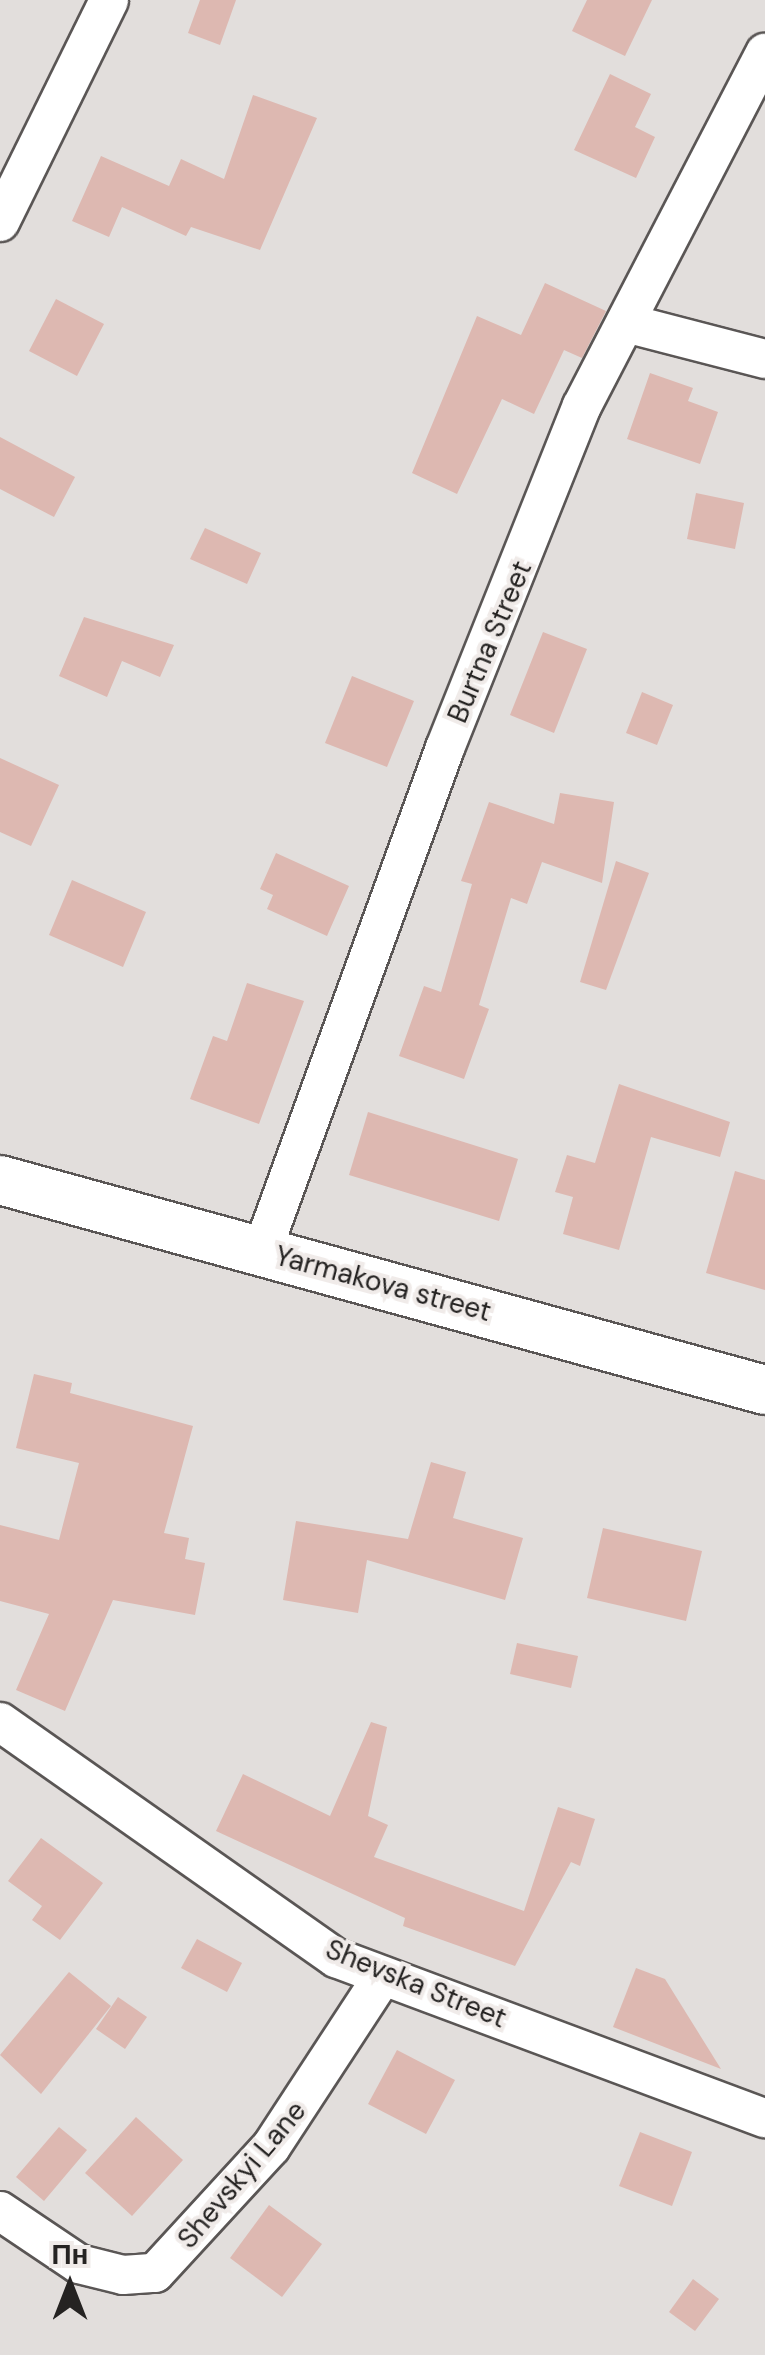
<!DOCTYPE html>
<html>
<head>
<meta charset="utf-8">
<style>
  body { margin:0 }
  #map { position:relative; width:765px; height:2355px; overflow:hidden; background:#e2dedc; font-family:"DM Sans",sans-serif }
  div>[style] { position:absolute }
  [style*='--x'] { left:calc(var(--x)*1px); top:calc(var(--y)*1px); width:calc(var(--w)*1px); rotate:calc(var(--a)*1deg) }
  .building>* { inset:0; background:#ddb8b1 }
  .roads { filter:drop-shadow(2px 0 #5a5655) drop-shadow(-2px 0 #5a5655) drop-shadow(0 2px #5a5655) drop-shadow(0 -2px #5a5655) }
  .minor>* { height:38px; margin:-19px; padding:0 19px; transform-origin:19px; border-radius:19px; background:#fff }
  .tertiary>* { height:48px; margin:-24px; padding:0 24px; transform-origin:24px; border-radius:24px; background:#fff }
  span { translate:-50% -50%; white-space:nowrap; text-align:center; line-height:1.15; -webkit-text-stroke:8px #f0ebe9; paint-order:stroke }
  .street-label { font-size:28px; color:#252322 }
  .north { position:absolute; left:20px; top:2235px; width:100px; height:100px; -webkit-text-stroke:8px #f0ebe9; paint-order:stroke; rotate:0deg; font-size:28px; font-weight:700; line-height:40px; text-align:center; color:#252322 }
  .north::after { content:''; display:block; margin:auto; width:35px; height:45px; background:#252322; clip-path:polygon(50% 0,100% 100%,50% 72%,0 100%) }
</style>
</head>
<body>
<div id="map">
  <div class="building">
    <i style="clip-path:polygon(200px 0,236px 0,220px 45px,188px 33px)"></i>
    <i style="clip-path:polygon(587px 0,652px 0,625px 56px,572px 31px)"></i>
    <i style="clip-path:polygon(610px 74px,651px 94px,635px 127px,655px 137px,636px 178px,574px 150px)"></i>
    <i style="clip-path:polygon(253px 95px,317px 118px,260px 250px,191px 227px,186px 236px,122px 207px,109px 237px,72px 221px,101px 156px,169px 186px,181px 159px,224px 179px)"></i>
    <i style="clip-path:polygon(545px 283px,606px 311px,582px 358px,564px 350px,534px 414px,502px 399px,457px 494px,412px 473px,477px 316px,521px 335px)"></i>
    <i style="clip-path:polygon(56px 299px,104px 324px,77px 376px,29px 351px)"></i>
    <i style="clip-path:polygon(650px 373px,693px 388px,688px 401px,718px 412px,700px 464px,627px 439px)"></i>
    <i style="clip-path:polygon(0 437px,75px 477px,54px 517px,0 489px)"></i>
    <i style="clip-path:polygon(696px 493px,744px 503px,735px 549px,687px 539px)"></i>
    <i style="clip-path:polygon(205px 528px,261px 553px,247px 584px,190px 559px)"></i>
    <i style="clip-path:polygon(84px 617px,174px 645px,160px 677px,122px 661px,107px 697px,59px 676px)"></i>
    <i style="clip-path:polygon(543px 632px,587px 649px,554px 733px,510px 715px)"></i>
    <i style="clip-path:polygon(352px 676px,414px 701px,387px 767px,325px 743px)"></i>
    <i style="clip-path:polygon(642px 692px,673px 705px,657px 745px,626px 733px)"></i>
    <i style="clip-path:polygon(0 758px,59px 785px,31px 846px,0 832px)"></i>
    <i style="clip-path:polygon(560px 793px,614px 802px,602px 883px,542px 862px,527px 904px,511px 898px,479px 1005px,489px 1009px,464px 1079px,399px 1056px,424px 986px,441px 992px,472px 884px,461px 881px,489px 802px,554px 824px)"></i>
    <i style="clip-path:polygon(276px 853px,349px 886px,327px 936px,267px 909px,273px 895px,260px 889px)"></i>
    <i style="clip-path:polygon(616px 861px,649px 873px,606px 990px,580px 982px)"></i>
    <i style="clip-path:polygon(72px 880px,146px 912px,123px 967px,49px 935px)"></i>
    <i style="clip-path:polygon(247px 983px,304px 1001px,259px 1124px,190px 1099px,213px 1036px,227px 1041px)"></i>
    <i style="clip-path:polygon(619px 1084px,730px 1122px,720px 1157px,651px 1137px,619px 1250px,563px 1234px,573px 1197px,555px 1192px,567px 1155px,595px 1163px)"></i>
    <i style="clip-path:polygon(368px 1112px,518px 1159px,499px 1221px,349px 1175px)"></i>
    <i style="clip-path:polygon(735px 1171px,765px 1180px,765px 1290px,706px 1273px)"></i>
    <i style="clip-path:polygon(34px 1374px,72px 1383px,70px 1393px,193px 1426px,164px 1533px,189px 1538px,185px 1559px,205px 1563px,195px 1615px,113px 1600px,65px 1711px,16px 1690px,49px 1614px,0 1601px,0 1525px,59px 1540px,79px 1463px,16px 1448px)"></i>
    <i style="clip-path:polygon(431px 1462px,466px 1472px,453px 1518px,523px 1538px,505px 1600px,367px 1560px,358px 1613px,283px 1600px,296px 1521px,408px 1539px)"></i>
    <i style="clip-path:polygon(603px 1528px,702px 1551px,686px 1621px,587px 1598px)"></i>
    <i style="clip-path:polygon(517px 1643px,578px 1656px,571px 1688px,510px 1674px)"></i>
    <i style="clip-path:polygon(371px 1722px,387px 1727px,368px 1816px,388px 1825px,374px 1857px,524px 1911px,558px 1807px,595px 1819px,580px 1866px,571px 1862px,515px 1966px,403px 1926px,405px 1918px,216px 1831px,243px 1774px,330px 1816px)"></i>
    <i style="clip-path:polygon(41px 1838px,103px 1883px,60px 1940px,32px 1920px,42px 1906px,8px 1881px)"></i>
    <i style="clip-path:polygon(197px 1939px,242px 1963px,227px 1992px,181px 1968px)"></i>
    <i style="clip-path:polygon(636px 1968px,665px 1979px,721px 2069px,613px 2027px)"></i>
    <i style="clip-path:polygon(69px 1972px,111px 2006px,41px 2094px,0 2055px)"></i>
    <i style="clip-path:polygon(118px 1997px,147px 2017px,125px 2049px,96px 2029px)"></i>
    <i style="clip-path:polygon(397px 2050px,455px 2080px,426px 2134px,368px 2104px)"></i>
    <i style="clip-path:polygon(136px 2117px,183px 2160px,132px 2216px,85px 2173px)"></i>
    <i style="clip-path:polygon(59px 2127px,87px 2150px,44px 2201px,16px 2177px)"></i>
    <i style="clip-path:polygon(640px 2132px,692px 2152px,672px 2206px,619px 2186px)"></i>
    <i style="clip-path:polygon(269px 2205px,322px 2244px,282px 2297px,230px 2258px)"></i>
    <i style="clip-path:polygon(693px 2279px,719px 2299px,695px 2331px,669px 2312px)"></i>
  </div>
  <div class="roads">
    <div class="minor">
      <i style="--x:0;--y:222;--w:247;--a:-63.8"></i>
      <i style="--x:626;--y:323;--w:144;--a:14.5"></i>
      <i style="--x:262;--y:1251;--w:535;--a:-70.01"></i>
      <i style="--x:445;--y:748;--w:368;--a:-68.2"></i>
      <i style="--x:582;--y:406;--w:398;--a:-62.6"></i>
      <i style="--x:0;--y:1722;--w:411;--a:35.1"></i>
      <i style="--x:336;--y:1958;--w:458;--a:20.5"></i>
      <i style="--x:0;--y:2211;--w:95;--a:33.9"></i>
      <i style="--x:79;--y:2264;--w:45;--a:14"></i>
      <i style="--x:123;--y:2275;--w:32;--a:-4"></i>
      <i style="--x:155;--y:2273;--w:171;--a:-47.4"></i>
      <i style="--x:271;--y:2147;--w:204;--a:-56.8"></i>
    </div>
    <div class="tertiary">
      <i style="--x:0;--y:1180;--w:793;--a:15.35"></i>
    </div>
  </div>
  <div class="street-label">
    <span style="left:490px;top:642px;rotate:-67deg">Burtna Street</span>
    <span style="left:383px;top:1284px;rotate:15deg">Yarmakova street</span>
    <span style="left:416px;top:1984px;rotate:22deg">Shevska Street</span>
    <span style="left:242px;top:2175px;rotate:-50deg">Shevskyi Lane</span>
  </div>
  <div class="north">Пн</div>
</div>
</body>
</html>
